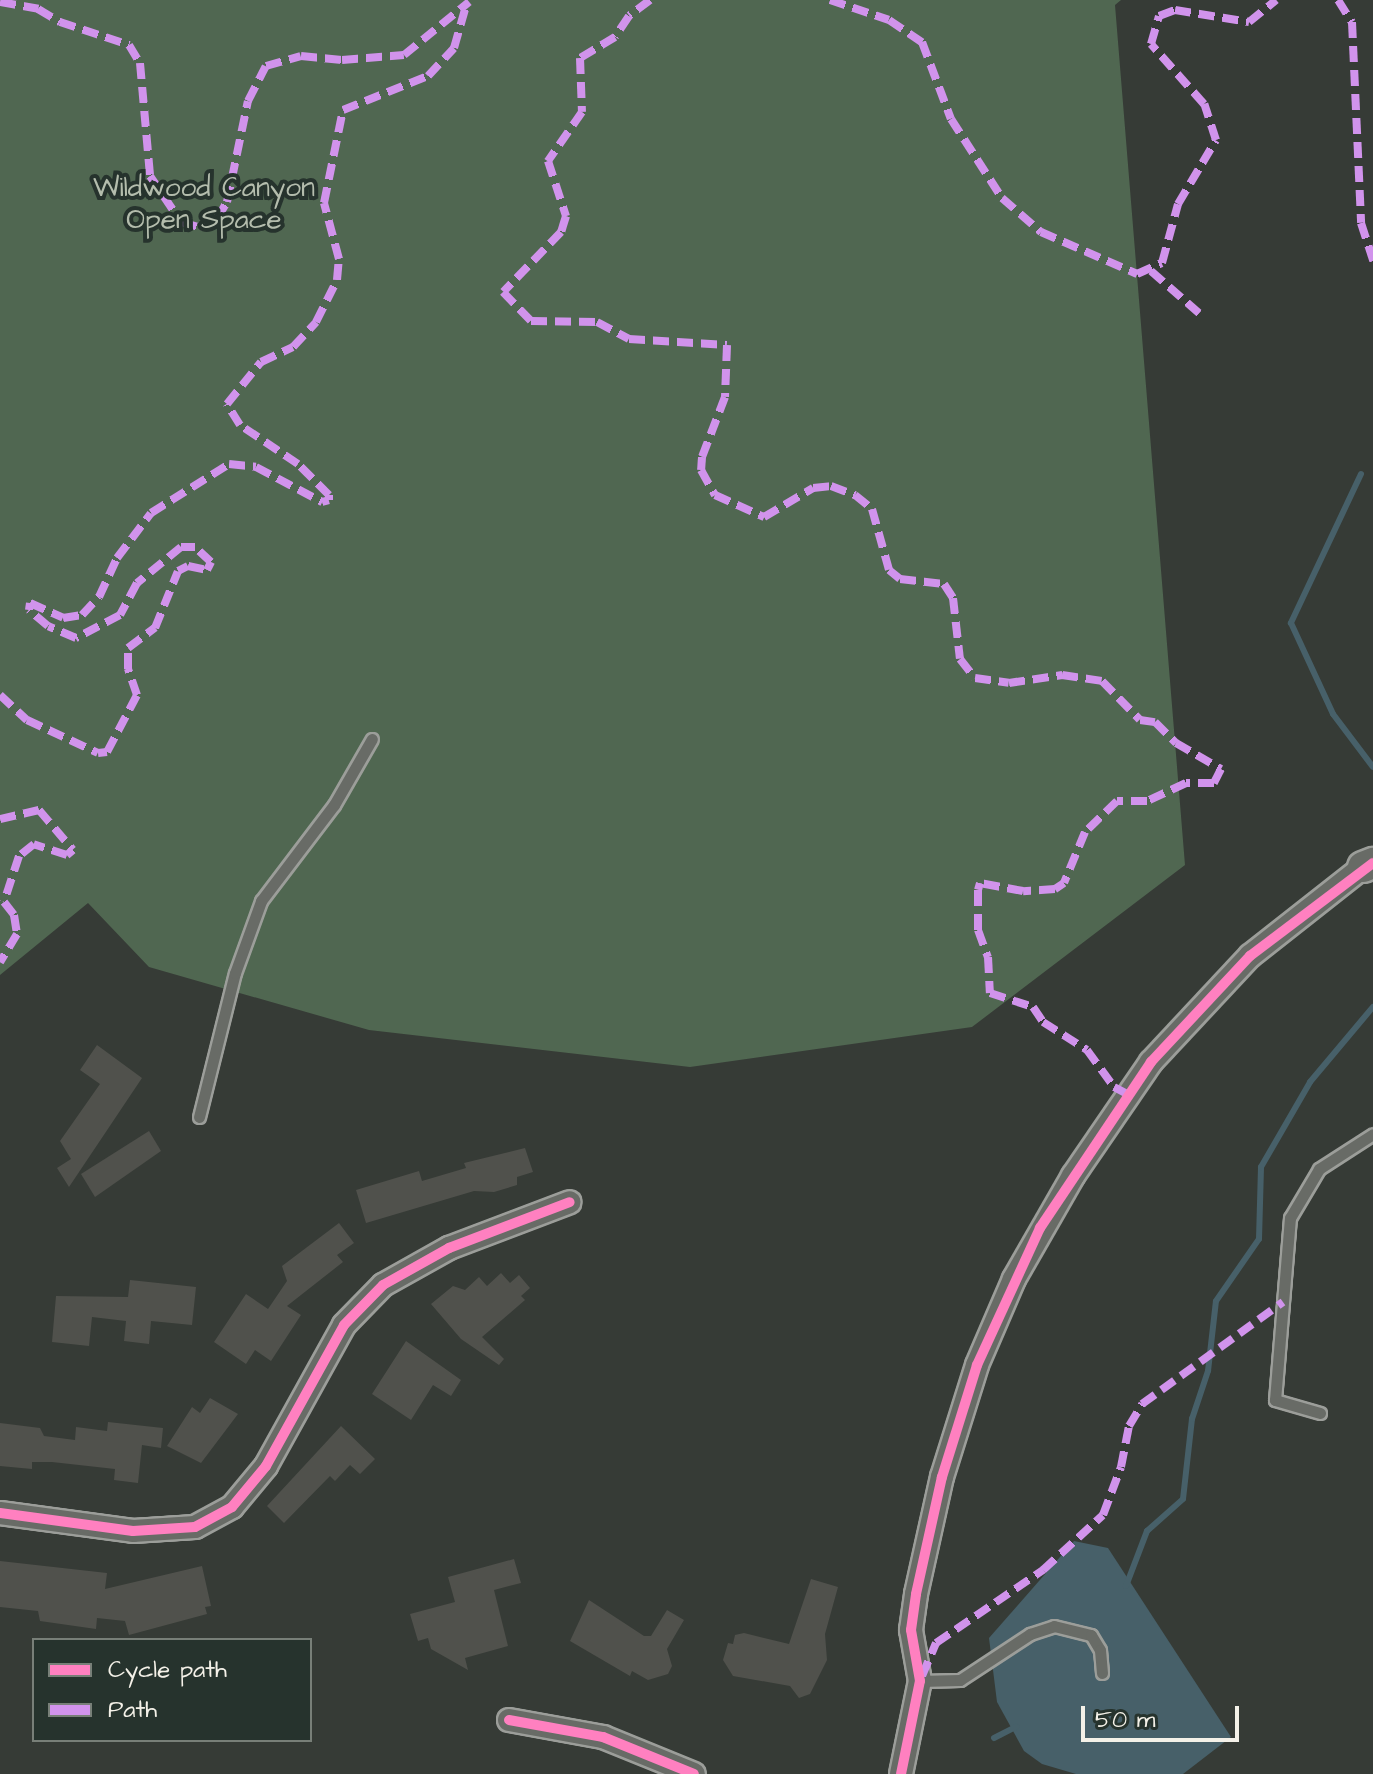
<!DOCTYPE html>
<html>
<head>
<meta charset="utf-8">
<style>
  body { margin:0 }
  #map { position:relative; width:1373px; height:1774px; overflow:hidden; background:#363b36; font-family:"Architects Daughter",sans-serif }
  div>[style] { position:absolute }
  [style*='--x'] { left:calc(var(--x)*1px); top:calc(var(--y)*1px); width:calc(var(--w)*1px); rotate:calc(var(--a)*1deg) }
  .green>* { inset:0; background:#506751 }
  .water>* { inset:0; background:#476069 }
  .stream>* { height:6px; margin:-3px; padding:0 3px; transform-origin:3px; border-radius:3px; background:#476069 }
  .building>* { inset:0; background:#50514c }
  .roads { filter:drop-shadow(2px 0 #9c9e9a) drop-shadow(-2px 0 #9c9e9a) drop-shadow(0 2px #9c9e9a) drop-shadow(0 -2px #9c9e9a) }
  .lane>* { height:11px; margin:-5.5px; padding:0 5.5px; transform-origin:5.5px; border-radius:5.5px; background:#686b66 }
  .street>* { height:22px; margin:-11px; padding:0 11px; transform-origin:11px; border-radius:11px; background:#686b66 }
  .secondary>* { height:30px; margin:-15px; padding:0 15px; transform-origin:15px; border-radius:15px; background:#686b66 }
  .quiet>* { height:8px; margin-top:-4px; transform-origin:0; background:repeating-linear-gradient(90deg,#d193ec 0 16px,transparent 0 24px) }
  .cycleway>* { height:10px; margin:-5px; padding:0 5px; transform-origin:5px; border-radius:5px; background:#ff80c0 }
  span { translate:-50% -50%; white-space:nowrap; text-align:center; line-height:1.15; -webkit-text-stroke:8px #26332d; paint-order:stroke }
  .park-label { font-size:28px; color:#b4bdad }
  .legend { position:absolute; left:32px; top:1638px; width:280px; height:104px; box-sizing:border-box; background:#26332d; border:2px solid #787f78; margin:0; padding:10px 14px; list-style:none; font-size:24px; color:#f4f1e8 }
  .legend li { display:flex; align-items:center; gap:16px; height:40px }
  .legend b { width:40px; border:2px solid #787f78 }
  .scale { position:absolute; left:1081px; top:1706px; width:158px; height:36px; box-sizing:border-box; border:4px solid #f4f1e8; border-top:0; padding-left:10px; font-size:24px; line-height:28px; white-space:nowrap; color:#f4f1e8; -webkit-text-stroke:6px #26332d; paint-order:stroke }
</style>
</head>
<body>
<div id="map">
  <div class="green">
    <i style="clip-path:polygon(0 0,1121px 0,1115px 5px,1185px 865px,972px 1027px,690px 1067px,369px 1030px,149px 967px,88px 903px,0 975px)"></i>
  </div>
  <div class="water">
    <i style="clip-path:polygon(1074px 1541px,1108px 1548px,1231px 1737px,1183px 1774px,1076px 1774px,1042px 1764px,1024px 1751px,997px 1702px,989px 1638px)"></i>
  </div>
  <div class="stream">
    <i style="--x:1361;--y:474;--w:165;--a:115.2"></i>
    <i style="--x:1291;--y:623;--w:100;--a:65.2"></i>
    <i style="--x:1333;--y:714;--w:66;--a:53"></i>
    <i style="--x:1126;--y:1586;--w:59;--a:-69.1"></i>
    <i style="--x:1147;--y:1531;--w:48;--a:-41.6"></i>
    <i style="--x:1183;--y:1499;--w:81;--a:-83.6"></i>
    <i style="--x:1192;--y:1419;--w:51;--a:-71.6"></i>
    <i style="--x:1208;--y:1371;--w:70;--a:-83.5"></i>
    <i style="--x:1216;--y:1301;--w:75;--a:-55.3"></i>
    <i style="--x:1259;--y:1239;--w:72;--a:-88.4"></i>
    <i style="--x:1261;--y:1167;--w:98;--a:-60"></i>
    <i style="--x:1310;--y:1082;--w:98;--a:-50"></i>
    <i style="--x:994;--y:1738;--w:25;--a:-27"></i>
  </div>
  <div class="building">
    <i style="clip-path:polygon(97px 1045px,142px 1078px,69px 1187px,57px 1168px,71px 1159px,60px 1141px,100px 1084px,80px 1070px)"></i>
    <i style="clip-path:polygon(149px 1131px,161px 1151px,95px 1197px,81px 1174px)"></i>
    <i style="clip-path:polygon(525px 1148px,533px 1172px,517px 1177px,517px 1185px,494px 1192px,474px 1191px,366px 1223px,356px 1190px,419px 1171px,422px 1181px,466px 1168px,464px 1163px)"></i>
    <i style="clip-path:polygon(339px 1223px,354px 1243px,337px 1255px,343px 1262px,287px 1306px,301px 1315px,271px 1361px,255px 1350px,246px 1364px,214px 1342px,246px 1294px,268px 1309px,287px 1281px,282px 1266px)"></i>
    <i style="clip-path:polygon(501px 1273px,510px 1283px,519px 1275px,530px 1288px,521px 1296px,525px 1300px,482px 1337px,504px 1359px,499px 1365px,461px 1339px,431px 1304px,453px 1286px,465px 1290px,479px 1277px,487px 1286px)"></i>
    <i style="clip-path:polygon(130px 1280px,196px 1287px,192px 1325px,151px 1321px,149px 1344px,124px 1341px,126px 1321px,92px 1317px,89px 1346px,52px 1342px,56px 1296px,128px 1297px)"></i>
    <i style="clip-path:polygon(406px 1341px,461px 1380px,451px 1396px,433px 1385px,411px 1420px,372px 1394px)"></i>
    <i style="clip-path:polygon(210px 1398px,238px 1414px,201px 1463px,167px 1446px,192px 1407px,200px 1413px)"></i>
    <i style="clip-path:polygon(108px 1422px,163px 1428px,161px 1448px,142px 1445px,138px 1483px,114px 1480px,115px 1469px,52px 1462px,32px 1462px,32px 1469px,0 1466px,0 1423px,40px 1428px,44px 1436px,75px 1440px,76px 1427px,107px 1431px)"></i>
    <i style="clip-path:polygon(341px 1426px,375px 1459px,360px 1474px,350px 1465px,335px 1481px,330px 1476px,284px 1523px,267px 1506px)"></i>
    <i style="clip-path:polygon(514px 1559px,521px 1583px,494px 1590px,508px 1646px,465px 1658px,468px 1670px,431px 1649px,428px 1638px,418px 1641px,410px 1614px,455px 1602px,448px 1577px)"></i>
    <i style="clip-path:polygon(0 1561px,107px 1573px,105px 1589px,202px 1566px,211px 1606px,205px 1607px,207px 1614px,129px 1635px,125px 1621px,97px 1618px,96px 1629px,40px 1621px,38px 1611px,0 1607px)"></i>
    <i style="clip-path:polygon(811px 1579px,838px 1587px,825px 1634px,827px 1660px,810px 1694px,799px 1698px,790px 1686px,733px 1676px,723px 1660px,728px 1643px,733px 1644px,735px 1635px,744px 1633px,789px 1644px)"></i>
    <i style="clip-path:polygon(589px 1600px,644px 1636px,651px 1636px,667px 1610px,684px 1620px,667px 1649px,672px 1666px,668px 1674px,648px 1680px,632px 1671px,630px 1676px,570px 1641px)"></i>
  </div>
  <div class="roads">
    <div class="lane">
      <i style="--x:199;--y:1117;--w:148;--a:-76"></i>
      <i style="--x:235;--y:973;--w:77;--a:-70.1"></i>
      <i style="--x:261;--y:901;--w:121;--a:-52.8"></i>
      <i style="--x:334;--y:805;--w:76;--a:-60.1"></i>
      <i style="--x:1320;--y:1413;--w:47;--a:-163.9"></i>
      <i style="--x:1275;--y:1400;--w:183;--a:-85.3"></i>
      <i style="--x:1290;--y:1218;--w:57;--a:-59.4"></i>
      <i style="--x:1319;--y:1169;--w:64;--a:-32.9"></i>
      <i style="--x:920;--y:1681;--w:40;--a:-1.4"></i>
      <i style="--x:960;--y:1680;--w:84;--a:-33.3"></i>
      <i style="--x:1030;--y:1634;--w:25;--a:-18"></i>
      <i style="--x:1054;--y:1626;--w:38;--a:14"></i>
      <i style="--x:1091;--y:1635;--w:17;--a:59"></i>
      <i style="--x:1100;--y:1650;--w:23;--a:85"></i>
    </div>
    <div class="street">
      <i style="--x:0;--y:1513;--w:134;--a:7.7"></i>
      <i style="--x:133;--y:1531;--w:62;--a:-3.7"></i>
      <i style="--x:195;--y:1527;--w:42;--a:-28.4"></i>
      <i style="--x:232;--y:1507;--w:53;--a:-50.3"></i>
      <i style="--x:266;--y:1466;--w:161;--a:-61"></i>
      <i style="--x:344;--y:1325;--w:56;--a:-45.7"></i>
      <i style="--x:383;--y:1285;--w:76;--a:-29.3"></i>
      <i style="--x:449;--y:1248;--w:129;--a:-20.8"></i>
      <i style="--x:509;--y:1720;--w:96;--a:10.3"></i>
      <i style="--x:603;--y:1737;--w:98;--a:22.1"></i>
      <i style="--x:901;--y:1774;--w:95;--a:-78.5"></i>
      <i style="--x:920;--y:1681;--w:52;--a:-100"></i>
      <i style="--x:911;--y:1630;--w:36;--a:-82"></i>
      <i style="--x:916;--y:1594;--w:120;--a:-77.5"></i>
      <i style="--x:942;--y:1477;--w:117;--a:-72.6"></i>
      <i style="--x:977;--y:1365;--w:94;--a:-66.7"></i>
      <i style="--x:1014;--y:1279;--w:119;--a:-60.2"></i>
      <i style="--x:1073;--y:1176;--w:138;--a:-55.6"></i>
      <i style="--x:1151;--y:1062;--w:145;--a:-47"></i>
      <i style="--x:1250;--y:956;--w:144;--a:-38.2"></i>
    </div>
    <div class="secondary">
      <i style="--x:1363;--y:867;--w:11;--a:-22"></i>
    </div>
  </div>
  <div class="quiet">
    <i style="--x:650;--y:0;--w:26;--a:143"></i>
    <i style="--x:629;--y:16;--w:25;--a:124"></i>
    <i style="--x:615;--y:37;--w:41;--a:149"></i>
    <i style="--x:580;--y:58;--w:54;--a:87.9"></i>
    <i style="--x:582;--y:112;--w:60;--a:124.8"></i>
    <i style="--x:548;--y:161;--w:58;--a:71.9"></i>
    <i style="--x:566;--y:216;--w:17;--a:107"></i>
    <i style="--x:561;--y:232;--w:83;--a:134"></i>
    <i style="--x:503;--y:292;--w:40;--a:46"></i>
    <i style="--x:531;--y:321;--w:66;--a:0.9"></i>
    <i style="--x:597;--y:322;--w:36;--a:28"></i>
    <i style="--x:629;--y:339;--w:98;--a:3.5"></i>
    <i style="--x:727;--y:345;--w:52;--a:92.2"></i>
    <i style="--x:725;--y:397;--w:64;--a:111"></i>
    <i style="--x:702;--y:457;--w:13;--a:94"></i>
    <i style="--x:701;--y:470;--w:29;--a:61"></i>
    <i style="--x:715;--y:495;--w:54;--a:24.2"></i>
    <i style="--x:764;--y:517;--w:57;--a:-30.6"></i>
    <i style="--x:813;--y:488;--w:18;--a:-6"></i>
    <i style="--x:831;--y:486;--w:26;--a:21"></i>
    <i style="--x:855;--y:495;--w:22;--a:39"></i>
    <i style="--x:872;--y:509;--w:63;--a:74.4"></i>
    <i style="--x:889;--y:570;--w:14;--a:39"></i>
    <i style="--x:900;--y:579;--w:44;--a:6.5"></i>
    <i style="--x:944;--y:584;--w:17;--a:57"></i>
    <i style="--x:953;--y:598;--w:61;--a:83.5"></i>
    <i style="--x:960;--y:659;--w:24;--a:52"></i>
    <i style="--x:975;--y:678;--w:34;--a:8"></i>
    <i style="--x:1009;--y:683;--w:54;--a:-8.6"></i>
    <i style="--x:1062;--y:675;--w:40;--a:8.5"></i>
    <i style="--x:1102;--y:681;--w:54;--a:45.7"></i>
    <i style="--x:1140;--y:720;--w:15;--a:8"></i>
    <i style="--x:1155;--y:722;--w:30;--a:45"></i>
    <i style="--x:1176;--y:743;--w:52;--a:30"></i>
    <i style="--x:1221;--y:769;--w:16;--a:117"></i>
    <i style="--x:1214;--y:783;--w:28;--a:180"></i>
    <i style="--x:1186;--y:783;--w:43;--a:155.2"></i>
    <i style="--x:1147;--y:801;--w:30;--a:180"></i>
    <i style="--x:1117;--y:801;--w:45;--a:135.9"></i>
    <i style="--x:1085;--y:832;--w:55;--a:112.4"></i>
    <i style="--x:1064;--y:883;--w:11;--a:146"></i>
    <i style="--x:1055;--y:889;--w:32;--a:176"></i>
    <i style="--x:1023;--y:891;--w:44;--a:-169.5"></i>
    <i style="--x:980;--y:883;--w:7;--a:106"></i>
    <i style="--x:978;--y:890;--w:40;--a:90"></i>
    <i style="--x:978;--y:930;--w:29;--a:70"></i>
    <i style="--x:988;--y:957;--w:36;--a:87"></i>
    <i style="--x:990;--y:993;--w:45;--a:18"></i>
    <i style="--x:1033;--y:1007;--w:18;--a:56"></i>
    <i style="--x:1043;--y:1022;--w:52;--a:32.5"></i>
    <i style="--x:1087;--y:1050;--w:46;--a:53.9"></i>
    <i style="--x:1114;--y:1087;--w:15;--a:28"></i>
    <i style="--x:830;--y:0;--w:62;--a:18.7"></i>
    <i style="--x:889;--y:20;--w:40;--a:34"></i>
    <i style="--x:922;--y:42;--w:82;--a:69.4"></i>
    <i style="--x:951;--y:119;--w:94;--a:57.2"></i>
    <i style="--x:1002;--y:198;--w:52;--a:41.1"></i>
    <i style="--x:1041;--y:232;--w:105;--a:23.6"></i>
    <i style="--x:1137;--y:274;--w:27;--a:-24"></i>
    <i style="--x:1162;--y:263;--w:61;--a:-74.8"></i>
    <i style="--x:1178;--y:204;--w:74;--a:-59.3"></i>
    <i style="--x:1216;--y:140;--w:38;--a:-108"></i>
    <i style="--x:1204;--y:104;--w:80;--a:-131.5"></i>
    <i style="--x:1151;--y:44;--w:29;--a:-74"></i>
    <i style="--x:1159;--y:16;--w:17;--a:-21"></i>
    <i style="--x:1175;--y:10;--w:75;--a:9.2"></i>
    <i style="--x:1249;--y:22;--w:35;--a:-39"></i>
    <i style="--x:1338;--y:0;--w:26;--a:58"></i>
    <i style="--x:1352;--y:22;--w:201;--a:87.4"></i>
    <i style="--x:1361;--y:223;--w:40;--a:72"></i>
    <i style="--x:0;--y:2;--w:39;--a:10"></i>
    <i style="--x:38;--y:9;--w:26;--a:31"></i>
    <i style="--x:60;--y:22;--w:73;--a:18.4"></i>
    <i style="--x:129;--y:45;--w:21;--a:59"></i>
    <i style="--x:140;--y:63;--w:113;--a:84.9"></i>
    <i style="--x:150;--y:176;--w:55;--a:56"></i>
    <i style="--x:181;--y:222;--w:19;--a:16"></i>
    <i style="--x:199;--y:227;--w:20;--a:-24"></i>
    <i style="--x:217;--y:219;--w:20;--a:-60"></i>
    <i style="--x:227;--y:202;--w:103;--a:-78.3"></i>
    <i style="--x:248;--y:101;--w:39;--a:-63"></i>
    <i style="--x:266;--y:66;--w:36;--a:-16"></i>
    <i style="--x:301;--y:56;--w:41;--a:5.6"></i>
    <i style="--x:342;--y:60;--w:62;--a:-4.6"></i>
    <i style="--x:404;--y:55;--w:84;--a:-39.2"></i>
    <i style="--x:1151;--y:271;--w:64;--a:41.2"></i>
    <i style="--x:0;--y:695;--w:37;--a:43"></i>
    <i style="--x:27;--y:720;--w:78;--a:24.9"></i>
    <i style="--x:98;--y:753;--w:9;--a:-6"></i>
    <i style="--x:107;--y:752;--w:64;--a:-62.2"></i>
    <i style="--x:137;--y:695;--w:28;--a:-109"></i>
    <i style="--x:128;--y:669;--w:21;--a:-90"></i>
    <i style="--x:128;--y:648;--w:34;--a:-37"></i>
    <i style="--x:155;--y:628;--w:61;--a:-68"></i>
    <i style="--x:178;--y:571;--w:11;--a:-27"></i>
    <i style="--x:188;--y:566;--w:19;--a:12"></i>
    <i style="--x:207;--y:570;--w:9;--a:-63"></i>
    <i style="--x:211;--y:562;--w:22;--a:-137"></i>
    <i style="--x:195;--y:547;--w:14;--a:180"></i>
    <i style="--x:181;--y:547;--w:57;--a:140.7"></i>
    <i style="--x:137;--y:583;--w:36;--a:118"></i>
    <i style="--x:120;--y:615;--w:50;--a:152.4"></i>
    <i style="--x:76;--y:638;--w:30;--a:-157"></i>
    <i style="--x:48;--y:626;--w:25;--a:-140"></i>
    <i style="--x:29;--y:610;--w:7;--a:-82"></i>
    <i style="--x:30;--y:603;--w:36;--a:24"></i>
    <i style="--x:63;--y:618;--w:19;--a:-9"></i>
    <i style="--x:82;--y:615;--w:25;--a:-47"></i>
    <i style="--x:99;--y:597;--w:43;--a:-65.2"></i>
    <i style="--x:117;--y:558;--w:56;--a:-52.9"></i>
    <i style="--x:151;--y:513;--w:92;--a:-32.1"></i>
    <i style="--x:229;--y:464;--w:27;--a:6"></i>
    <i style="--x:256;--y:467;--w:75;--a:27.9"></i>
    <i style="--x:322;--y:502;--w:7;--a:-16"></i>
    <i style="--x:329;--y:500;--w:5;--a:-90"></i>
    <i style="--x:329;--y:495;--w:44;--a:-135"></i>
    <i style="--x:298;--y:464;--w:70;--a:-146.1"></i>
    <i style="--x:240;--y:425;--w:25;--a:-122"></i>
    <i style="--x:227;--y:404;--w:54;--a:-51"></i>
    <i style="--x:261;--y:362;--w:35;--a:-25"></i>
    <i style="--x:293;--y:347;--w:34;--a:-47"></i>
    <i style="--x:316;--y:322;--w:47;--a:-63.4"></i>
    <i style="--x:337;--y:280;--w:21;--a:-85"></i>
    <i style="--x:339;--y:259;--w:58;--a:-105"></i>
    <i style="--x:324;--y:203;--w:95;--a:-78.5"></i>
    <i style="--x:343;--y:110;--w:92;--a:-21.8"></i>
    <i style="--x:428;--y:76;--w:38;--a:-47"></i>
    <i style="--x:454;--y:48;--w:44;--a:-74.1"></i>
    <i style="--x:0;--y:819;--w:40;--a:-13"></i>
    <i style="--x:39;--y:810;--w:52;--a:49.6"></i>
    <i style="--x:73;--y:850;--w:8;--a:140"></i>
    <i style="--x:67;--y:855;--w:35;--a:-162"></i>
    <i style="--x:34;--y:844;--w:19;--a:141"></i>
    <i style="--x:19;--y:856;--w:48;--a:108.1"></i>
    <i style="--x:4;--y:902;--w:16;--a:52"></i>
    <i style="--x:14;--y:915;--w:19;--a:81"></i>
    <i style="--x:17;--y:934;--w:33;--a:121"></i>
    <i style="--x:922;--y:1676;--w:36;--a:-67"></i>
    <i style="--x:936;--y:1643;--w:130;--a:-34.3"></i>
    <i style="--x:1043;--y:1570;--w:81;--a:-42.5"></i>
    <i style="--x:1103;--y:1515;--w:51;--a:-69.4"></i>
    <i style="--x:1121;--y:1467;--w:42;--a:-79"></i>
    <i style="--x:1129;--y:1426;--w:26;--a:-59"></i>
    <i style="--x:1142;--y:1404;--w:174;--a:-35.9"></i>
  </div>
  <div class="cycleway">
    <i style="--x:0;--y:1513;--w:134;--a:7.7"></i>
    <i style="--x:133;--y:1531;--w:62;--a:-3.7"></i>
    <i style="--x:195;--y:1527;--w:42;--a:-28.4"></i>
    <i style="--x:232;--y:1507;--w:53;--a:-50.3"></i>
    <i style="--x:266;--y:1466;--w:161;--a:-61"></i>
    <i style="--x:344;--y:1325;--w:56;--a:-45.7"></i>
    <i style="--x:383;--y:1285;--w:76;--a:-29.3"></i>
    <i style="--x:449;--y:1248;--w:129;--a:-20.8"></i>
    <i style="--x:509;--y:1720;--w:96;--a:10.3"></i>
    <i style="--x:603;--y:1737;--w:98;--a:22.1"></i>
    <i style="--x:901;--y:1774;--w:95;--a:-78.5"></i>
    <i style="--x:920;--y:1681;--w:52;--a:-100"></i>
    <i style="--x:911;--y:1630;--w:36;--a:-82"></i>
    <i style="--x:916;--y:1594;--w:120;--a:-77.5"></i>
    <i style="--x:942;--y:1477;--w:117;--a:-72.6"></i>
    <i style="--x:977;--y:1365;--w:151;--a:-65.3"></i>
    <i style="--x:1040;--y:1228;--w:200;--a:-56.2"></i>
    <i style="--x:1151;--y:1062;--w:145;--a:-47"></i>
    <i style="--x:1250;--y:956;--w:154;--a:-37.1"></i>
  </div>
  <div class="park-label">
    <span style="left:204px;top:204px">Wildwood Canyon<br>Open Space</span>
  </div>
  <ul class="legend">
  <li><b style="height:10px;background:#ff80c0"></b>Cycle path</li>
  <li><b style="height:10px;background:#d193ec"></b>Path</li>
  </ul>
  <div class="scale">50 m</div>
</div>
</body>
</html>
